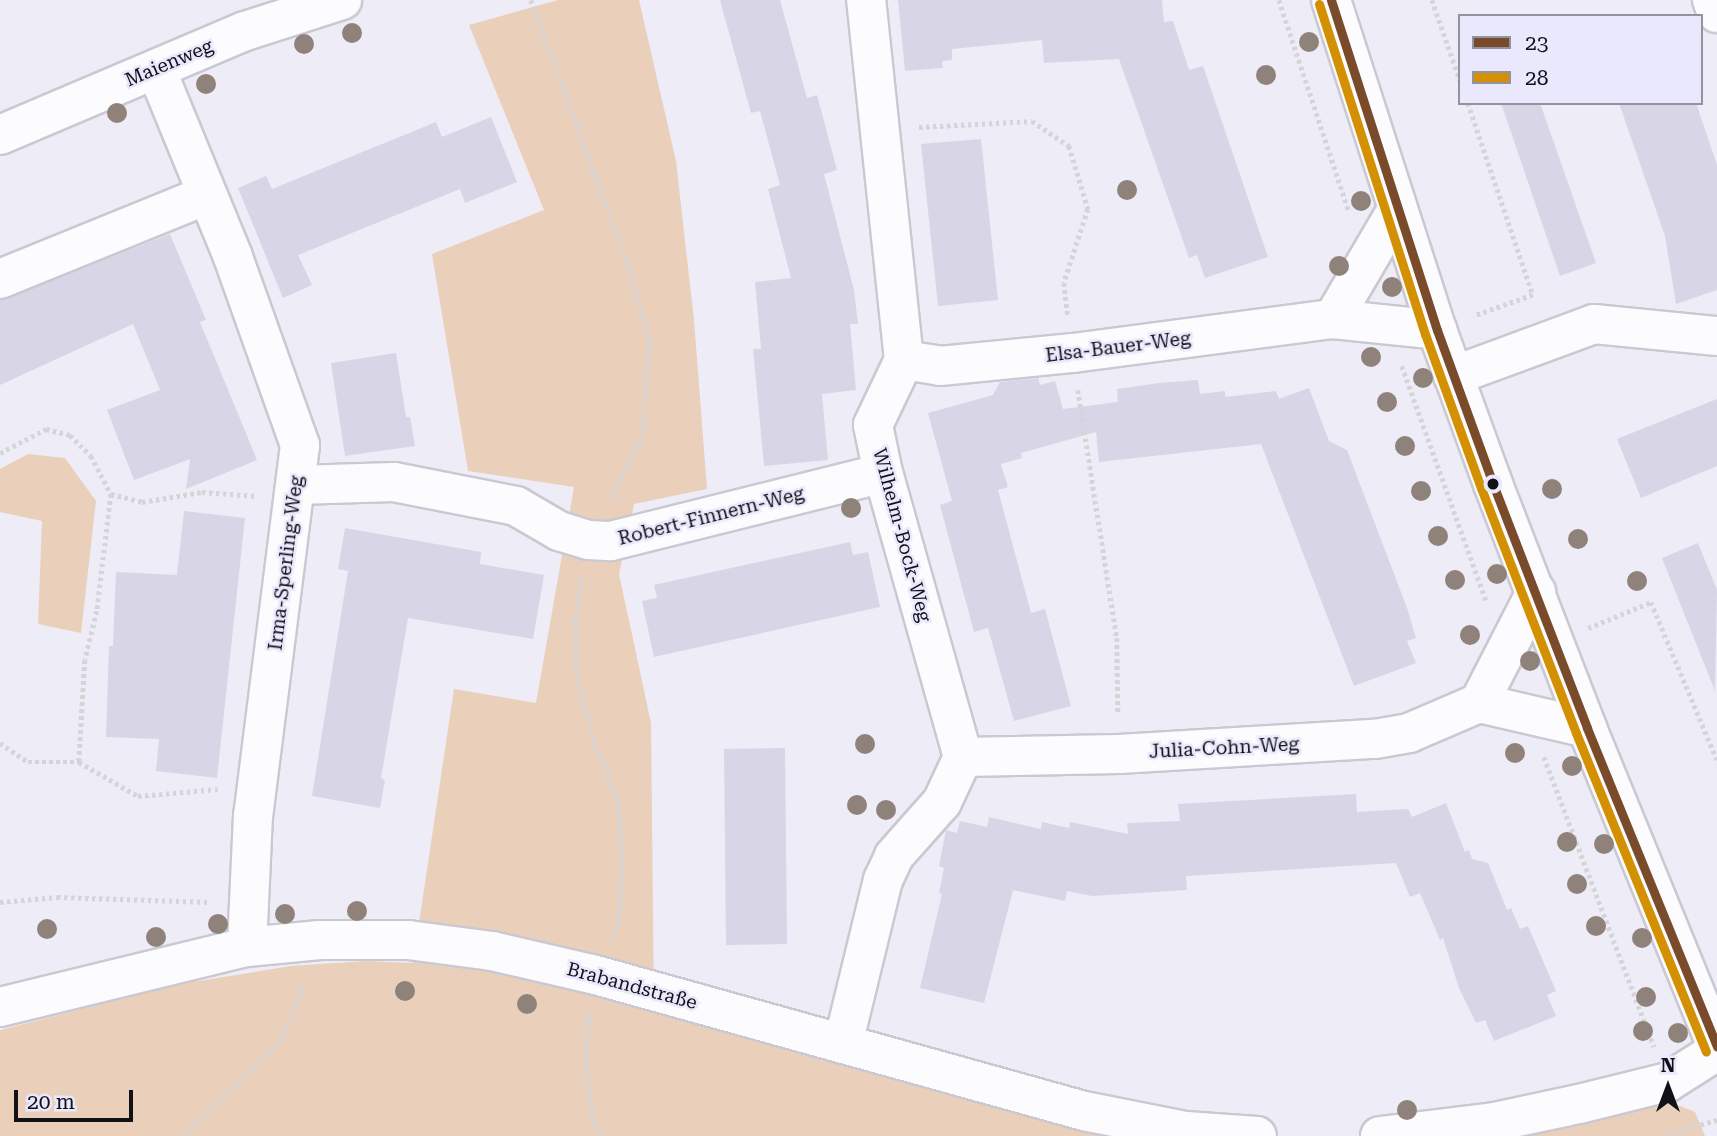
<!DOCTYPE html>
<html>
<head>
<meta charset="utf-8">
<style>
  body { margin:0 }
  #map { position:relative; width:1717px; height:1136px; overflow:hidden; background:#eeecf7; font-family:"Roboto Serif",serif }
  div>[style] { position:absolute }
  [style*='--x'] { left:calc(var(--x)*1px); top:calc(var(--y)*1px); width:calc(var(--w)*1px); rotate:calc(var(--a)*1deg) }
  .green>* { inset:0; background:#ead0bb }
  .building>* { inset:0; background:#d8d5e7 }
  .path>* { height:4.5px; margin-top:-2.25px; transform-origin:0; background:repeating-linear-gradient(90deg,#d5d5d8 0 3.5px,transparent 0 7px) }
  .roads { filter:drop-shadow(2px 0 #cac9d2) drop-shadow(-2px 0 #cac9d2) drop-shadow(0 2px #cac9d2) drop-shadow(0 -2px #cac9d2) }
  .minor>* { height:38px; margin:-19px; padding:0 19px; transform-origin:19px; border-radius:19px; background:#fcfcfe }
  .major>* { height:38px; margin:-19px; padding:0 19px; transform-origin:19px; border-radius:19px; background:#fcfcfe }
  .bus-1>* { height:9px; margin:-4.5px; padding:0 4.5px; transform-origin:4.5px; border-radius:4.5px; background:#7a4b2a }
  .bus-2>* { height:9px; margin:-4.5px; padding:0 4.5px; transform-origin:4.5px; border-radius:4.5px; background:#d49003 }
  .trees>* { width:20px; height:20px; margin:-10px; border-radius:50%; background:#8f827a }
  .dots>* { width:19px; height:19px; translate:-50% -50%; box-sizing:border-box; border:4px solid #eae8fc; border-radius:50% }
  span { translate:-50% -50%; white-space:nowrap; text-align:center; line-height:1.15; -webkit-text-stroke:5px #eae8fc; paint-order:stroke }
  .street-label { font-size:19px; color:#111117 }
  .legend { position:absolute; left:1458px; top:14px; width:245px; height:91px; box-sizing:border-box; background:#eae8fc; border:2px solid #9392a0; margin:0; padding:9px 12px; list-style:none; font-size:21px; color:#111117 }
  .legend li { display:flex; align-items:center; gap:14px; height:35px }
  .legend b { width:35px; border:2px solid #9392a0 }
  .north { position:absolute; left:1633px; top:1052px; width:70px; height:70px; -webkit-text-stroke:5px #eae8fc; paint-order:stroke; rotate:0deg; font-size:19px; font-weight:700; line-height:28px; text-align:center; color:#111117 }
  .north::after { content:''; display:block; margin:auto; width:24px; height:32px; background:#111117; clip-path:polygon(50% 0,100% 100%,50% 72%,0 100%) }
  .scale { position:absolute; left:14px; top:1090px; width:119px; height:32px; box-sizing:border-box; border:4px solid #111117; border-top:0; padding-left:9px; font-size:21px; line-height:24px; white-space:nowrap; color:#111117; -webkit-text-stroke:5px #eae8fc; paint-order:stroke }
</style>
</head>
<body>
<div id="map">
  <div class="green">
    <i style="clip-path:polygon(558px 0,639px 0,676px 161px,694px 320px,707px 489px,634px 504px,619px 574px,651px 723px,654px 1010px,1101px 1136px,0 1136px,0 1030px,180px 984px,291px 966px,366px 961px,413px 963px,454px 689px,536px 703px,574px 487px,468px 471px,432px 254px,544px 210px,469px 25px)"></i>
    <i style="clip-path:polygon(28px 454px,65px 458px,96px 501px,81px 633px,38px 624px,42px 521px,0 512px,0 469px)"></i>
    <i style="clip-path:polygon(1660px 1098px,1695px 1112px,1705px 1136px,1529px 1136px)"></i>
  </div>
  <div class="building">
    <i style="clip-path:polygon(720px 0,780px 0,807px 98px,817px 95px,837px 170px,824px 174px,854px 290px,858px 324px,850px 324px,856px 390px,822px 394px,828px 460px,764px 466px,753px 349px,761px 349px,755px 282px,791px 278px,768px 189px,780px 185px,760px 111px,751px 113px)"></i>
    <i style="clip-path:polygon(898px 0,1162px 0,1164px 22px,1173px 21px,1189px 70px,1203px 66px,1268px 257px,1205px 278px,1197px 255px,1189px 258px,1119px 59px,1044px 63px,1042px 40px,952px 49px,952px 60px,942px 61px,943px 68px,905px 71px)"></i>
    <i style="clip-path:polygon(1501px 103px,1540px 103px,1596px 263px,1560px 276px)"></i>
    <i style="clip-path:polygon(1619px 103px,1696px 103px,1717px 165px,1717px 290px,1676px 304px,1665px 236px)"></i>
    <i style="clip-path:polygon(491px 117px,517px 182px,465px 203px,460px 189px,298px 255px,312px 285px,283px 298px,238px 188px,266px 176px,272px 189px,436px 122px,442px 137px)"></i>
    <i style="clip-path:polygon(981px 139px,998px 300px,938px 306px,921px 144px)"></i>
    <i style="clip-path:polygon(170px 234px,206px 320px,200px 322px,257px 460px,186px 489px,190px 459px,134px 480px,107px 410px,160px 390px,133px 324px,0 385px,0 300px)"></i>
    <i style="clip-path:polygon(396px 353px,406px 417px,410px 417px,415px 446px,345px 456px,331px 363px)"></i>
    <i style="clip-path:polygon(1038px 378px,1040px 385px,1055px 381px,1063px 409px,1118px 402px,1117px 389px,1159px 383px,1198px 380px,1200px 394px,1225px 391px,1225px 397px,1276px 391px,1279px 399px,1309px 388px,1329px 441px,1347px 450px,1407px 608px,1416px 638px,1407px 641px,1416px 663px,1354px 686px,1261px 444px,1099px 462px,1096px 432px,1021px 453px,1022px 458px,1001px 464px,1008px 487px,998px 490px,1031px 613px,1045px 609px,1071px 706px,1014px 721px,988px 628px,974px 632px,940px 505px,952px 501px,928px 413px,993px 395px,1000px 382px)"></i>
    <i style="clip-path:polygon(1717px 399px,1717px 466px,1641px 498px,1617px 439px)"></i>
    <i style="clip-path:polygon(184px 511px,245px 518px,217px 778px,156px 771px,159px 739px,106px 737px,109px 646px,113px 646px,116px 572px,177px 575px)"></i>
    <i style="clip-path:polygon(345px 528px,481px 552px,480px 564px,544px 575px,533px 639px,408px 618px,381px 778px,385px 780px,380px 808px,312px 796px,348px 571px,338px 569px)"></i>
    <i style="clip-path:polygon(850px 542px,853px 555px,868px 552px,880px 607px,654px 657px,642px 601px,657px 598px,654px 585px)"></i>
    <i style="clip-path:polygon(1698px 543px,1717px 590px,1715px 691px,1662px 558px)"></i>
    <i style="clip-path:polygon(785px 748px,787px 944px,726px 945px,724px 749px)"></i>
    <i style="clip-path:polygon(1356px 794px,1357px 812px,1408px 809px,1412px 817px,1446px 803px,1465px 852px,1469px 850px,1472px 859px,1488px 863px,1507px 910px,1511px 908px,1520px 929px,1528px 926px,1556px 991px,1547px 995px,1556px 1016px,1494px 1041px,1485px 1020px,1476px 1023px,1459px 988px,1443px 938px,1440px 940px,1420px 893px,1410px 897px,1396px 863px,1186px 876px,1187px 890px,1092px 896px,1067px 891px,1065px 901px,1013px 890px,984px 1003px,920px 988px,942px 894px,939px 893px,944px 868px,939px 866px,946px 830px,957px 833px,960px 821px,987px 827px,989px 817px,1041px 829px,1042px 822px,1069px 828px,1070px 822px,1128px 834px,1127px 823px,1180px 821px,1178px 804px)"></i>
  </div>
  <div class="path">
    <i style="--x:531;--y:0;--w:279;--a:69.9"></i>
    <i style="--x:627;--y:262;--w:80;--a:73.4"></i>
    <i style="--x:650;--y:339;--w:100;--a:94.6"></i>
    <i style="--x:642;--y:439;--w:70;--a:117.3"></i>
    <i style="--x:1279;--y:0;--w:223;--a:71.7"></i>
    <i style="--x:1432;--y:0;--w:85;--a:70.7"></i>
    <i style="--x:1468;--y:103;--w:203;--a:71.3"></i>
    <i style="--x:1533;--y:295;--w:63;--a:160.4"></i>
    <i style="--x:919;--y:127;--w:113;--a:-3"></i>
    <i style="--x:1032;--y:121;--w:45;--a:34"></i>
    <i style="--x:1069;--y:146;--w:66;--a:73.2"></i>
    <i style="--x:1088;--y:209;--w:78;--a:108"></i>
    <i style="--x:1064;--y:283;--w:33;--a:83"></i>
    <i style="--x:1402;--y:366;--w:250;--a:70.3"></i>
    <i style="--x:1078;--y:390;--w:251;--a:81.1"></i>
    <i style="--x:1117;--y:638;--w:76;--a:89.2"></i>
    <i style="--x:0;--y:453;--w:52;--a:-27.6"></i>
    <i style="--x:46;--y:429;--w:25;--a:14"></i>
    <i style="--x:70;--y:435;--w:30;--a:45"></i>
    <i style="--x:91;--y:456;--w:43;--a:62.2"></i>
    <i style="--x:111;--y:494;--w:32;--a:14"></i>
    <i style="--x:142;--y:502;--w:61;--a:-9.5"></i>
    <i style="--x:202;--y:492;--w:54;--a:4.2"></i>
    <i style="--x:111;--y:494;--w:118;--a:96.8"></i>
    <i style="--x:97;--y:611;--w:50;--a:103.8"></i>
    <i style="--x:85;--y:660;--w:102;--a:93.4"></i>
    <i style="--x:79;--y:762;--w:68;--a:30"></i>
    <i style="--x:138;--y:796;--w:80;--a:-5"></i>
    <i style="--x:582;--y:577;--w:45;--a:99"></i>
    <i style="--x:575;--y:621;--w:55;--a:87.9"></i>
    <i style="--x:577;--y:676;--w:65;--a:75.7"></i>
    <i style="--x:593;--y:739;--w:68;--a:67.6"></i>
    <i style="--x:619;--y:802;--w:66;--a:87.4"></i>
    <i style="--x:622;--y:868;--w:58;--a:93"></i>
    <i style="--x:619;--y:926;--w:16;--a:120"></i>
    <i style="--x:1588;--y:628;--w:68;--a:-22.4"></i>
    <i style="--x:1651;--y:602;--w:171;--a:67.3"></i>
    <i style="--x:0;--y:743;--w:34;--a:34"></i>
    <i style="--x:28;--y:762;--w:51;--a:0"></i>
    <i style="--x:1544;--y:757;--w:310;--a:69.2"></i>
    <i style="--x:0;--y:902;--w:57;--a:-5"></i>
    <i style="--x:57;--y:897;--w:152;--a:1.9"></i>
    <i style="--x:589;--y:1013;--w:55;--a:93.1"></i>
    <i style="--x:586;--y:1068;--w:47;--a:82.7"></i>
    <i style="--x:592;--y:1115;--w:23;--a:67"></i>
    <i style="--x:183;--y:1136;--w:139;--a:-44.4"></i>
    <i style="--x:282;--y:1039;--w:63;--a:-68.7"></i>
    <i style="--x:1660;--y:1136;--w:59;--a:-15.7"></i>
  </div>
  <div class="roads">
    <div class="minor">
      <i style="--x:1712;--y:0;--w:14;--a:69"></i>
      <i style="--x:156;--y:69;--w:203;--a:67.7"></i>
      <i style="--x:233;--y:257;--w:200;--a:70.4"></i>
      <i style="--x:300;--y:445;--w:373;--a:97.2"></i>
      <i style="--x:253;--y:815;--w:132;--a:92.6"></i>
      <i style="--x:0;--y:135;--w:266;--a:-23"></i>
      <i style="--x:245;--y:31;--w:102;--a:-17.7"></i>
      <i style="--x:0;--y:279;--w:223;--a:-22.1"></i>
      <i style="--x:1333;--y:319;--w:126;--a:-59.6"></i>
      <i style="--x:904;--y:360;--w:36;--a:9"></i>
      <i style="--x:940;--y:366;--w:134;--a:-5.6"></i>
      <i style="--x:1073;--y:353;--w:262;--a:-7.5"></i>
      <i style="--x:1333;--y:319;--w:105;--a:6"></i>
      <i style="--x:1453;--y:376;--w:150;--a:-20.2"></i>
      <i style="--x:1594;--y:324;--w:124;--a:5.6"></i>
      <i style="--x:296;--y:485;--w:98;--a:-1.8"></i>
      <i style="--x:394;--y:482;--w:124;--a:11.1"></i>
      <i style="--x:516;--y:506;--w:50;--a:30.2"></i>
      <i style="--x:559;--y:531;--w:31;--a:17"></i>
      <i style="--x:589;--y:540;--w:22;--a:3"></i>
      <i style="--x:611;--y:541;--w:280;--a:-14"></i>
      <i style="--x:1479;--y:703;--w:125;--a:-62.8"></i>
      <i style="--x:963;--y:757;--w:156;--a:-1.1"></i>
      <i style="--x:1119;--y:754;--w:256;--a:-3.4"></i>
      <i style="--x:1375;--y:739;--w:35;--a:-10"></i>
      <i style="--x:1409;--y:733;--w:76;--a:-23.2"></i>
      <i style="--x:1479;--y:703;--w:111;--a:13"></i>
      <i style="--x:0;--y:1007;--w:254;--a:-13.7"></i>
      <i style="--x:247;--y:947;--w:73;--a:-5.5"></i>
      <i style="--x:320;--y:940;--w:88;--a:0"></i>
      <i style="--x:408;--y:940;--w:85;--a:7.5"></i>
      <i style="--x:492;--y:951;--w:103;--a:13"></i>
      <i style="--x:592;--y:974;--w:511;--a:15.56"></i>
      <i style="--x:1084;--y:1111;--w:104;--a:11.1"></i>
      <i style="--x:1186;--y:1131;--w:71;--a:4"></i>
      <i style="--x:843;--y:1044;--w:169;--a:-76.3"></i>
      <i style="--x:883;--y:880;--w:26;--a:-65"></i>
      <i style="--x:894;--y:856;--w:72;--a:-48.4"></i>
      <i style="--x:942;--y:802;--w:50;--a:-65"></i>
      <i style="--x:963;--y:757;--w:295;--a:-105.7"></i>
      <i style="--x:883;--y:473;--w:49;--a:-101.8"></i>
      <i style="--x:873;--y:425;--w:72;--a:-64.5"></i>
      <i style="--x:904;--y:360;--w:362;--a:-96"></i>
      <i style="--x:1380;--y:1136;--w:115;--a:-7"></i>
      <i style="--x:1494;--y:1122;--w:87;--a:-12"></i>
      <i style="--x:1579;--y:1104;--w:92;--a:-13.9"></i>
      <i style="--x:1668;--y:1082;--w:58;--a:-32.3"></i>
    </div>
    <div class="major">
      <i style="--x:1331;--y:0;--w:347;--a:72.2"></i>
      <i style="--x:1437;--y:330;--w:164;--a:70"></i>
      <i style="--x:1493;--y:484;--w:261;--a:68.9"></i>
      <i style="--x:1587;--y:728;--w:344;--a:67.8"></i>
    </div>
  </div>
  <div class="bus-1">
    <i style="--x:1331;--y:0;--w:347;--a:72.2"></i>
    <i style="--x:1437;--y:330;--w:164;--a:70"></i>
    <i style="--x:1493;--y:484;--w:261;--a:68.9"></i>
    <i style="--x:1587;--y:728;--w:344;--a:67.8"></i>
  </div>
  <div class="bus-2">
    <i style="--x:1319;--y:4;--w:347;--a:72.2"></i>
    <i style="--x:1425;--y:334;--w:164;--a:70"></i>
    <i style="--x:1481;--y:488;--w:263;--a:68.8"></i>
    <i style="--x:1576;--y:733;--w:344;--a:67.8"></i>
  </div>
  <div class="trees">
    <i style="left:352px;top:33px"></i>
    <i style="left:1309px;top:42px"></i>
    <i style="left:304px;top:44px"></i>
    <i style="left:1266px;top:75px"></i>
    <i style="left:206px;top:84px"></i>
    <i style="left:117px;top:113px"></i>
    <i style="left:1127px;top:190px"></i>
    <i style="left:1361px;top:201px"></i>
    <i style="left:1339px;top:266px"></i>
    <i style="left:1392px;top:287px"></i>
    <i style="left:1371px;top:357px"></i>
    <i style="left:1423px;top:378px"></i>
    <i style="left:1387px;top:402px"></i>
    <i style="left:1405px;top:446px"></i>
    <i style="left:1552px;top:489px"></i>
    <i style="left:1421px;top:491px"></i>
    <i style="left:851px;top:508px"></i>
    <i style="left:1438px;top:536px"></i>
    <i style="left:1578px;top:539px"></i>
    <i style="left:1497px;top:574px"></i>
    <i style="left:1455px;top:580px"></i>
    <i style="left:1637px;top:581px"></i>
    <i style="left:1470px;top:635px"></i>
    <i style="left:1530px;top:661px"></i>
    <i style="left:865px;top:744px"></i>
    <i style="left:1515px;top:753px"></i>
    <i style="left:1572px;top:766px"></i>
    <i style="left:857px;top:805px"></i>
    <i style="left:886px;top:810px"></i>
    <i style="left:1567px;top:842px"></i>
    <i style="left:1604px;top:844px"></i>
    <i style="left:1577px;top:884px"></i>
    <i style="left:357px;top:911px"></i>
    <i style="left:285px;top:914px"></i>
    <i style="left:218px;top:924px"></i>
    <i style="left:1596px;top:926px"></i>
    <i style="left:47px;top:929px"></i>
    <i style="left:156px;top:937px"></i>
    <i style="left:1642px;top:938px"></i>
    <i style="left:405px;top:991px"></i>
    <i style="left:1646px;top:997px"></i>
    <i style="left:527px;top:1004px"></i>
    <i style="left:1643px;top:1031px"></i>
    <i style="left:1678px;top:1033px"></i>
    <i style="left:1407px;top:1110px"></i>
  </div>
  <div class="dots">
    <i style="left:1493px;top:484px;background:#111117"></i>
  </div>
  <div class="street-label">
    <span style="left:169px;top:63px;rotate:-23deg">Maienweg</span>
    <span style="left:1118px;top:347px;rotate:-7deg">Elsa-Bauer-Weg</span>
    <span style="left:711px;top:516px;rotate:-14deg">Robert-Finnern-Weg</span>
    <span style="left:902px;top:535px;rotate:75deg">Wilhelm-Bock-Weg</span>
    <span style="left:286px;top:563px;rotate:-83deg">Irma-Sperling-Weg</span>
    <span style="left:1224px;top:748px;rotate:-3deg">Julia-Cohn-Weg</span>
    <span style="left:632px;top:986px;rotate:15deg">Brabandstraße</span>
  </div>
  <ul class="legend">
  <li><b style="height:9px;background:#7a4b2a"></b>23</li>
  <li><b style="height:9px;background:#d49003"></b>28</li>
  </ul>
  <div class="north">N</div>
  <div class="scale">20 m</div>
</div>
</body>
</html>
